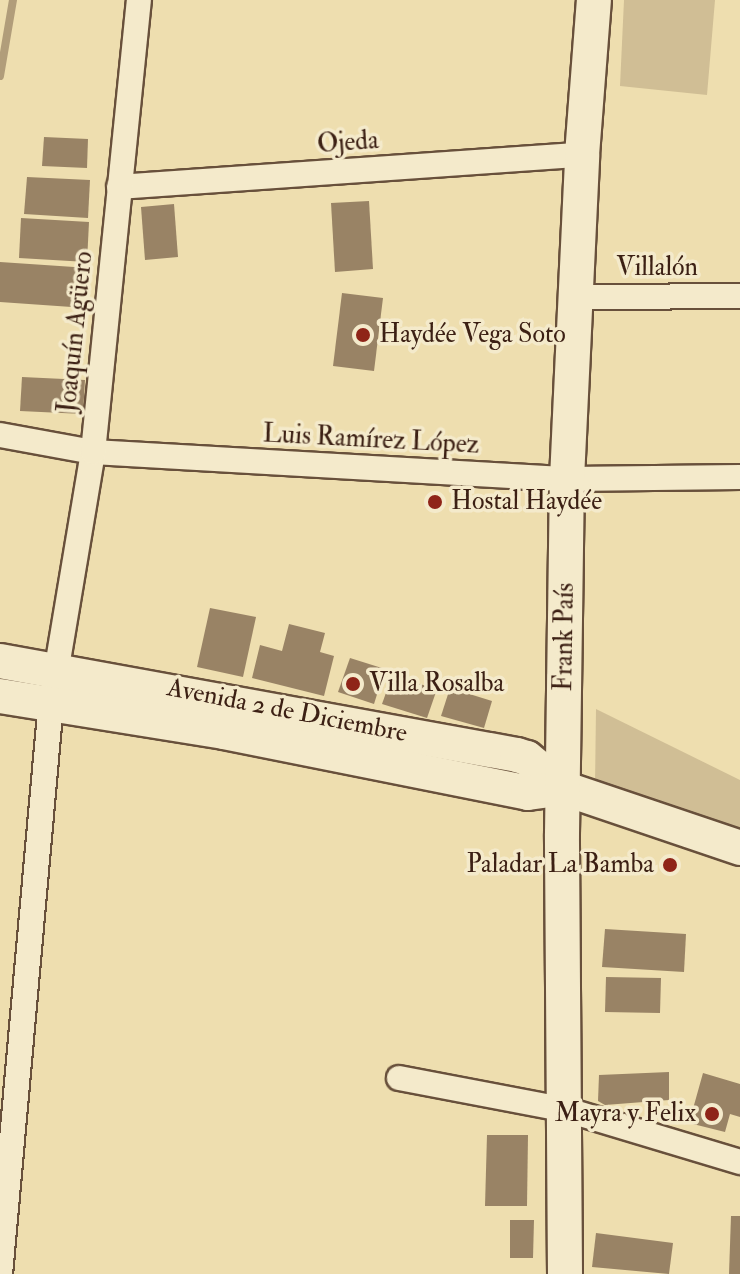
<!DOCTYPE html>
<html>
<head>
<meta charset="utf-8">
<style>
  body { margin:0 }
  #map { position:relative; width:740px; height:1274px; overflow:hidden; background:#eedeaf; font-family:"IM FELL Double Pica",serif }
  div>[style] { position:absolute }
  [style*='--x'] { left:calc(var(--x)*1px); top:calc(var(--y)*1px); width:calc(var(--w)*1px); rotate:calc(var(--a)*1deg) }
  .green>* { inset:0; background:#d0be95 }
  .stream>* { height:8px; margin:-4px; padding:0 4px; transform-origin:4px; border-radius:4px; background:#b19d7a }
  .building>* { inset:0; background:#998365 }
  .roads { filter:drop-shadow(2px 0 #68503b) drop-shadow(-2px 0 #68503b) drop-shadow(0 2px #68503b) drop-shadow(0 -2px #68503b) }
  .street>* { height:24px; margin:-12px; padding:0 12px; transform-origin:12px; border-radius:12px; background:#f4eacb }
  .secondary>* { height:34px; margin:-17px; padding:0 17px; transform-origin:17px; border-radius:17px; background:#f4eacb }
  .dots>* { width:22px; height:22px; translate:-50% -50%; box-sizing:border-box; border:4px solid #f4eacb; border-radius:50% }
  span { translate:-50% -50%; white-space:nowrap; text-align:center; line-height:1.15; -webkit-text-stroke:7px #f4eacb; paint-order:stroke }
  .street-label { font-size:26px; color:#3c2014 }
  .poi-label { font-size:26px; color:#3c2014 }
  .left { translate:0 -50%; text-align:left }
  .right { translate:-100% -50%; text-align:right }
</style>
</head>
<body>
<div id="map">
  <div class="green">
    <i style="clip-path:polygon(624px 0,715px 0,707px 95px,620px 86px)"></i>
    <i style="clip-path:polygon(596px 709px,740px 780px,740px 832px,595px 786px)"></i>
  </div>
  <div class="stream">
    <i style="--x:0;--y:76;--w:77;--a:-80.3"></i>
  </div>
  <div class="building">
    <i style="clip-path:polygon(44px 137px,88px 139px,87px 168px,42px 166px)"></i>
    <i style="clip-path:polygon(27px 177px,90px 180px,88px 218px,24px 214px)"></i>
    <i style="clip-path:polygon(369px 201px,373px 269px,335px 272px,331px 203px)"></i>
    <i style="clip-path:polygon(174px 204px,178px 257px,145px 260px,141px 207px)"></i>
    <i style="clip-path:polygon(21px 218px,89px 222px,87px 262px,19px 258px)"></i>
    <i style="clip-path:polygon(0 262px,89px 268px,86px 308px,0 302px)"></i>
    <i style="clip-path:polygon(342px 293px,383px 298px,374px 371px,333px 366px)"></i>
    <i style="clip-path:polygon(22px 377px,85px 380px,83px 414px,20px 411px)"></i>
    <i style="clip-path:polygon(210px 608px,256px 617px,243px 677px,197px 667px)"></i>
    <i style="clip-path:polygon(289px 624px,325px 633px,320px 652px,334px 656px,324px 696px,252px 678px,260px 645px,282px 651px)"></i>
    <i style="clip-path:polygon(350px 658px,385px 669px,374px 704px,338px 692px)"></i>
    <i style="clip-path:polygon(392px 676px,437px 689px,427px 718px,382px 704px)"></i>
    <i style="clip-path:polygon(450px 688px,492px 701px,484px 728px,441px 716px)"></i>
    <i style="clip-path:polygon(605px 929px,686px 934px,684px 972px,602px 967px)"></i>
    <i style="clip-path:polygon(606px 977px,661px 978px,660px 1013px,605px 1012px)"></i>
    <i style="clip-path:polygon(669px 1072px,669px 1100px,605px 1105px,598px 1101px,599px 1075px)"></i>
    <i style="clip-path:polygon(703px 1073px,740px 1084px,740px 1117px,730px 1114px,725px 1132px,689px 1123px)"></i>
    <i style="clip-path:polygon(487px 1135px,528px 1135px,527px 1206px,485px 1206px)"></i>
    <i style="clip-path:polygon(731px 1216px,740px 1216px,740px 1274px,729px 1274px)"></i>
    <i style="clip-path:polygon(510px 1220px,534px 1220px,533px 1258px,510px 1258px)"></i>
    <i style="clip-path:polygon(596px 1233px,673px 1243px,669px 1274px,592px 1267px)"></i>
  </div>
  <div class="roads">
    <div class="street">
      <i style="--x:119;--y:187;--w:464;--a:-4"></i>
      <i style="--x:575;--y:297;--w:165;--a:-0.3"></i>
      <i style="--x:0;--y:435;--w:95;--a:10.4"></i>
      <i style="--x:93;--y:452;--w:475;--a:3.3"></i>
      <i style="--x:567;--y:479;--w:173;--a:-0.7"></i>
      <i style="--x:399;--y:1078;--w:171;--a:10.8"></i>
      <i style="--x:567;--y:1110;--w:181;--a:16.7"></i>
      <i style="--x:0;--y:1274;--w:573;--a:-84.9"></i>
      <i style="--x:51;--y:703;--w:254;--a:-80.5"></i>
      <i style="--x:93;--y:452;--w:454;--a:-84.2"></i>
    </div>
    <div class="secondary">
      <i style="--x:0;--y:661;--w:525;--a:10.3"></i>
      <i style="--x:517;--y:755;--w:10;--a:17"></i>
      <i style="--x:527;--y:758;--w:47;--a:39.8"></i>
      <i style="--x:563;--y:788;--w:187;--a:18.7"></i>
      <i style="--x:0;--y:696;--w:227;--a:9.1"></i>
      <i style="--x:224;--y:732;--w:310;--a:11.3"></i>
      <i style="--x:528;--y:793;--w:35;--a:-8"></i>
      <i style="--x:565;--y:1274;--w:440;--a:-90.4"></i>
      <i style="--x:562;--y:834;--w:355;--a:-89.2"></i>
      <i style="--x:567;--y:479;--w:324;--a:-87.3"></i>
      <i style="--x:582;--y:155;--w:155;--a:-85.6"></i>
    </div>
  </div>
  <div class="dots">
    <i style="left:363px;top:335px;background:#8f2418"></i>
    <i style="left:435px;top:502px;background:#8f2418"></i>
    <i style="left:353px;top:684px;background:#8f2418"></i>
    <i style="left:670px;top:865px;background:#8f2418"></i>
    <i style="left:712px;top:1114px;background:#8f2418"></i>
  </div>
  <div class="street-label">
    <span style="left:348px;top:143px;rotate:-4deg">Ojeda</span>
    <span style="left:657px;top:268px">Villalón</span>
    <span style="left:76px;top:332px;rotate:-84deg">Joaquín Agüero</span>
    <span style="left:371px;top:440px;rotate:3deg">Luis Ramírez López</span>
    <span style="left:565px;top:637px;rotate:-89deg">Frank País</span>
    <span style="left:287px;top:711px;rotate:11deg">Avenida 2 de Diciembre</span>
  </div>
  <div class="poi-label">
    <span class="left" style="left:379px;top:335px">Haydée Vega Soto</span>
    <span class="left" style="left:451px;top:502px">Hostal Haydée</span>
    <span class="left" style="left:369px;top:684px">Villa Rosalba</span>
    <span class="right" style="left:654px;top:865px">Paladar La Bamba</span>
    <span class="right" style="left:696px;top:1114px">Mayra y Felix</span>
  </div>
</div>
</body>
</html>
